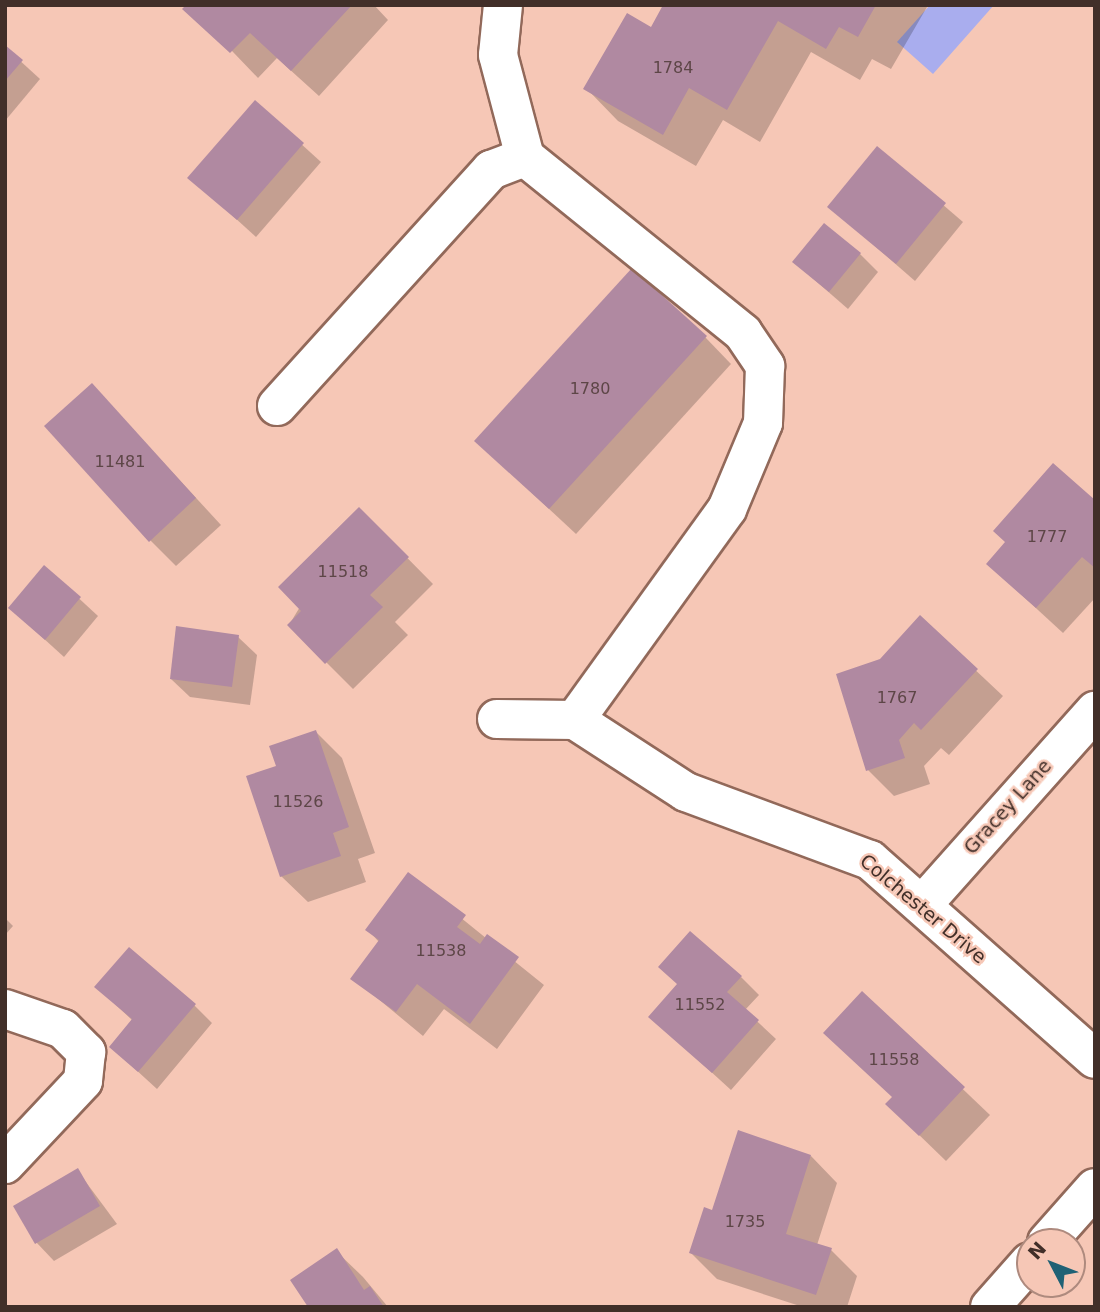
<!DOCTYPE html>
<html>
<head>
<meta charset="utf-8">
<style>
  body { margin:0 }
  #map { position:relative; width:1100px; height:1312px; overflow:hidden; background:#f6c7b6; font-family:"DejaVu Sans",sans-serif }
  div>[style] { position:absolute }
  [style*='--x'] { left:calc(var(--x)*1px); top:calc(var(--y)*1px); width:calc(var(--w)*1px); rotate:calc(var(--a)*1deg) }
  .water>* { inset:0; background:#a9adee }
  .shadow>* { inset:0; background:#0003 }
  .building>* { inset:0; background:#b089a1 }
  .roads { filter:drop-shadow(2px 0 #92695a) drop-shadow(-2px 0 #92695a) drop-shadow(0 2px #92695a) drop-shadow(0 -2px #92695a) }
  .minor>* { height:38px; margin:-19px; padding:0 19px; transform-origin:19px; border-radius:19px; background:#fff }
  span { translate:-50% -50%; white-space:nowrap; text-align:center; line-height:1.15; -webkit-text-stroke:5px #f6c7b6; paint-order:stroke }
  .number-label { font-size:16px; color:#5d4647 }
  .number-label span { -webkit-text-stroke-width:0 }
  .street-label { font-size:19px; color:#412f29 }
  .frame { position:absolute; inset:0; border:7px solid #412f29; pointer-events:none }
  .north { position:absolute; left:1016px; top:1228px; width:70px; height:70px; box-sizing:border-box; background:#f6c7b6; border:2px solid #ae8a7e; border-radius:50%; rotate:312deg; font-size:19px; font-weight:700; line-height:28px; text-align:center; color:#412f29 }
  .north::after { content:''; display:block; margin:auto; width:24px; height:32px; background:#1f6175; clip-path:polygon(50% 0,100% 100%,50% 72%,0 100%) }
</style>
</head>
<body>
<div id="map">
  <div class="water">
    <i style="clip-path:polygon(930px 5px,994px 5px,933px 74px,897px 42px)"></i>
  </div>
  <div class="shadow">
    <i style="clip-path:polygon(188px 5px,374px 5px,388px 20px,319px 96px,277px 58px,258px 78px)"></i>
    <i style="clip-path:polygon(665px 5px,925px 5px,927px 7px,891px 69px,872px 59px,860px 80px,811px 52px,760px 142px,723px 120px,696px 166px,618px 121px,586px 88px,651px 29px)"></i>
    <i style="clip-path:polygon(5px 47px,40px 79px,5px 121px)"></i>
    <i style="clip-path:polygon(255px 102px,321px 162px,256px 237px,190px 177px)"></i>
    <i style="clip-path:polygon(878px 149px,963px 222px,915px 281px,830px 207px)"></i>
    <i style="clip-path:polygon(860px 254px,878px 272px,848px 309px,794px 262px)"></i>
    <i style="clip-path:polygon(705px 337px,731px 364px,576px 534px,476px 441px)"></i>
    <i style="clip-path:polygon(92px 385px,221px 525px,176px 566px,150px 540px)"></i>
    <i style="clip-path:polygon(1095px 502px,1095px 598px,1063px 633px,988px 564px)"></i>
    <i style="clip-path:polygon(359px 509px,433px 584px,395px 622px,408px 635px,353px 689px,289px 625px)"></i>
    <i style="clip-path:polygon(45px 567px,98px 616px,64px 657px,10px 608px)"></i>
    <i style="clip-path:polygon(920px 618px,1003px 696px,949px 755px,941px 748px,924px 766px,930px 784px,894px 796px,868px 770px,881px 661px)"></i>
    <i style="clip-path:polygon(238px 637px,257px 655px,250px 705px,190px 697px,171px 679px)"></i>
    <i style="clip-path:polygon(316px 732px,342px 758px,375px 853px,358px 859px,366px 882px,308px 902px,281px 876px,278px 767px)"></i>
    <i style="clip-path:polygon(408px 875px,544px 985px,497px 1049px,444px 1009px,423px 1036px,353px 978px,379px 942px,368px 930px)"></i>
    <i style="clip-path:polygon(5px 918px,13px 926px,5px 935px)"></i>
    <i style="clip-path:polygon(741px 977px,759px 995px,745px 1010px,776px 1039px,731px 1090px,651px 1017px)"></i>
    <i style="clip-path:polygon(97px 987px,194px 1005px,212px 1023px,157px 1089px,111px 1047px,133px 1021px)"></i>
    <i style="clip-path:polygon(862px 993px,990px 1115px,946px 1161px,914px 1130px,893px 1098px)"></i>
    <i style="clip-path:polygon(811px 1156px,837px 1183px,817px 1245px,831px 1250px,857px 1276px,847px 1307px,803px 1307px,717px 1279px,691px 1253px,713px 1212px)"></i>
    <i style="clip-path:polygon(77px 1170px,117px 1224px,54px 1261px,36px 1242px)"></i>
    <i style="clip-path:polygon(336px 1251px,363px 1277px,388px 1307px,310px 1307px)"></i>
  </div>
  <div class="building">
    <i style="clip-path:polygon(186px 5px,352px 5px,291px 71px,250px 33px,230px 53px,182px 9px)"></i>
    <i style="clip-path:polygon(663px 5px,876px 5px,858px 37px,839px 27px,826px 49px,778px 21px,727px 110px,689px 88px,663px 135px,583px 89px,627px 13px,651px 27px)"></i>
    <i style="clip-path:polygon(5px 45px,23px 60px,5px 81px)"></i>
    <i style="clip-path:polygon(255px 100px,304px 143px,237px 220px,187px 178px)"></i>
    <i style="clip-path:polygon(877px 146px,946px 203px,896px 264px,827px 207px)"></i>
    <i style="clip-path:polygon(824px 223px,861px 253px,829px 292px,792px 262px)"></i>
    <i style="clip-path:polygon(632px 268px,707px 336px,549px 509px,474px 441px)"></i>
    <i style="clip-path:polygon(92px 383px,196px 498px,149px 542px,44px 426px)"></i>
    <i style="clip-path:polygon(1053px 463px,1095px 500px,1095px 568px,1082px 557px,1036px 608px,986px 564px,1005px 542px,993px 531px)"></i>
    <i style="clip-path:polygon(359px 507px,409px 557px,370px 595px,383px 607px,325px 664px,287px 625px,301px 611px,278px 587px)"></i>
    <i style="clip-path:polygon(44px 565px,81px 597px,45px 640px,8px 608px)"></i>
    <i style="clip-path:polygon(920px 615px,978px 669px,921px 730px,914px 723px,899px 740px,905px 758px,866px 771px,836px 674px,880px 659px)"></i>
    <i style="clip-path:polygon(176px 626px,239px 635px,232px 687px,170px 679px)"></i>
    <i style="clip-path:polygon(316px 730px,349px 827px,333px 833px,341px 856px,280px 877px,246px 776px,276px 766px,269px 746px)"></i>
    <i style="clip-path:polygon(408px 872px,466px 915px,457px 927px,480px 944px,487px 934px,519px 957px,470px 1024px,417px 984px,396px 1012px,350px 979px,379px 940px,365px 930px)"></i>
    <i style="clip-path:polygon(690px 931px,742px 976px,727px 992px,759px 1020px,712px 1073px,648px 1017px,677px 984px,658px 967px)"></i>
    <i style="clip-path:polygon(129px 947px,196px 1004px,138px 1072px,109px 1047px,132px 1019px,94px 987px)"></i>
    <i style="clip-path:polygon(862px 991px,965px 1087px,919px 1136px,885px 1104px,892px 1097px,823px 1033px)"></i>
    <i style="clip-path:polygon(738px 1130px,811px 1155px,786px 1234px,832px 1248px,816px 1295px,689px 1253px,704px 1207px,712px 1210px)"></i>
    <i style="clip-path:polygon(78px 1168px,100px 1206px,35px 1244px,13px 1206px)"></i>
    <i style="clip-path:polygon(337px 1248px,364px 1290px,370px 1286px,384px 1307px,308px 1307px,290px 1280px)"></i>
  </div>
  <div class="roads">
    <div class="minor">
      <i style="--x:503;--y:5;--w:50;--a:95.7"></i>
      <i style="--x:498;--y:55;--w:106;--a:75.2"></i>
      <i style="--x:525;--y:157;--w:280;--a:38.9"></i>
      <i style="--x:743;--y:333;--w:40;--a:56"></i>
      <i style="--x:765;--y:366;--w:57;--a:92"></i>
      <i style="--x:763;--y:423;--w:93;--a:112.7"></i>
      <i style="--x:727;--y:509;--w:260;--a:125.8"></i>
      <i style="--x:277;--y:406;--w:319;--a:-47.8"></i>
      <i style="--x:491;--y:170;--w:36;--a:-21"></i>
      <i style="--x:497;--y:719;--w:78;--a:0.7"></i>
      <i style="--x:575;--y:720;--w:132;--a:33"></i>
      <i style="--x:686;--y:792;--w:196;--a:20.3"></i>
      <i style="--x:870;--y:860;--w:300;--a:41.5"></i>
      <i style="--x:923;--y:904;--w:259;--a:-48.3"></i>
      <i style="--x:5;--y:1009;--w:61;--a:19"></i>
      <i style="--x:63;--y:1029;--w:33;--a:45"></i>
      <i style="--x:86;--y:1052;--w:29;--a:96"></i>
      <i style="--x:83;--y:1081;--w:114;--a:133.2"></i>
      <i style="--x:1047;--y:1242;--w:72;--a:-48.4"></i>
      <i style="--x:990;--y:1307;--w:60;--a:-48.4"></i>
    </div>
  </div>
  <div class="number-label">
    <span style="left:673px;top:68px">1784</span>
    <span style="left:590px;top:389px">1780</span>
    <span style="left:120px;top:462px">11481</span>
    <span style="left:1047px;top:537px">1777</span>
    <span style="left:343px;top:572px">11518</span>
    <span style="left:897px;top:698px">1767</span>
    <span style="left:298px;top:802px">11526</span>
    <span style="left:441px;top:951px">11538</span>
    <span style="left:700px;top:1005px">11552</span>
    <span style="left:894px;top:1060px">11558</span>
    <span style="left:745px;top:1222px">1735</span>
  </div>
  <div class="street-label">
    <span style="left:1008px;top:807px;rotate:-48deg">Gracey Lane</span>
    <span style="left:923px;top:909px;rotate:40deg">Colchester Drive</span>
  </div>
  <div class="frame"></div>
  <div class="north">N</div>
</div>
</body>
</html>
